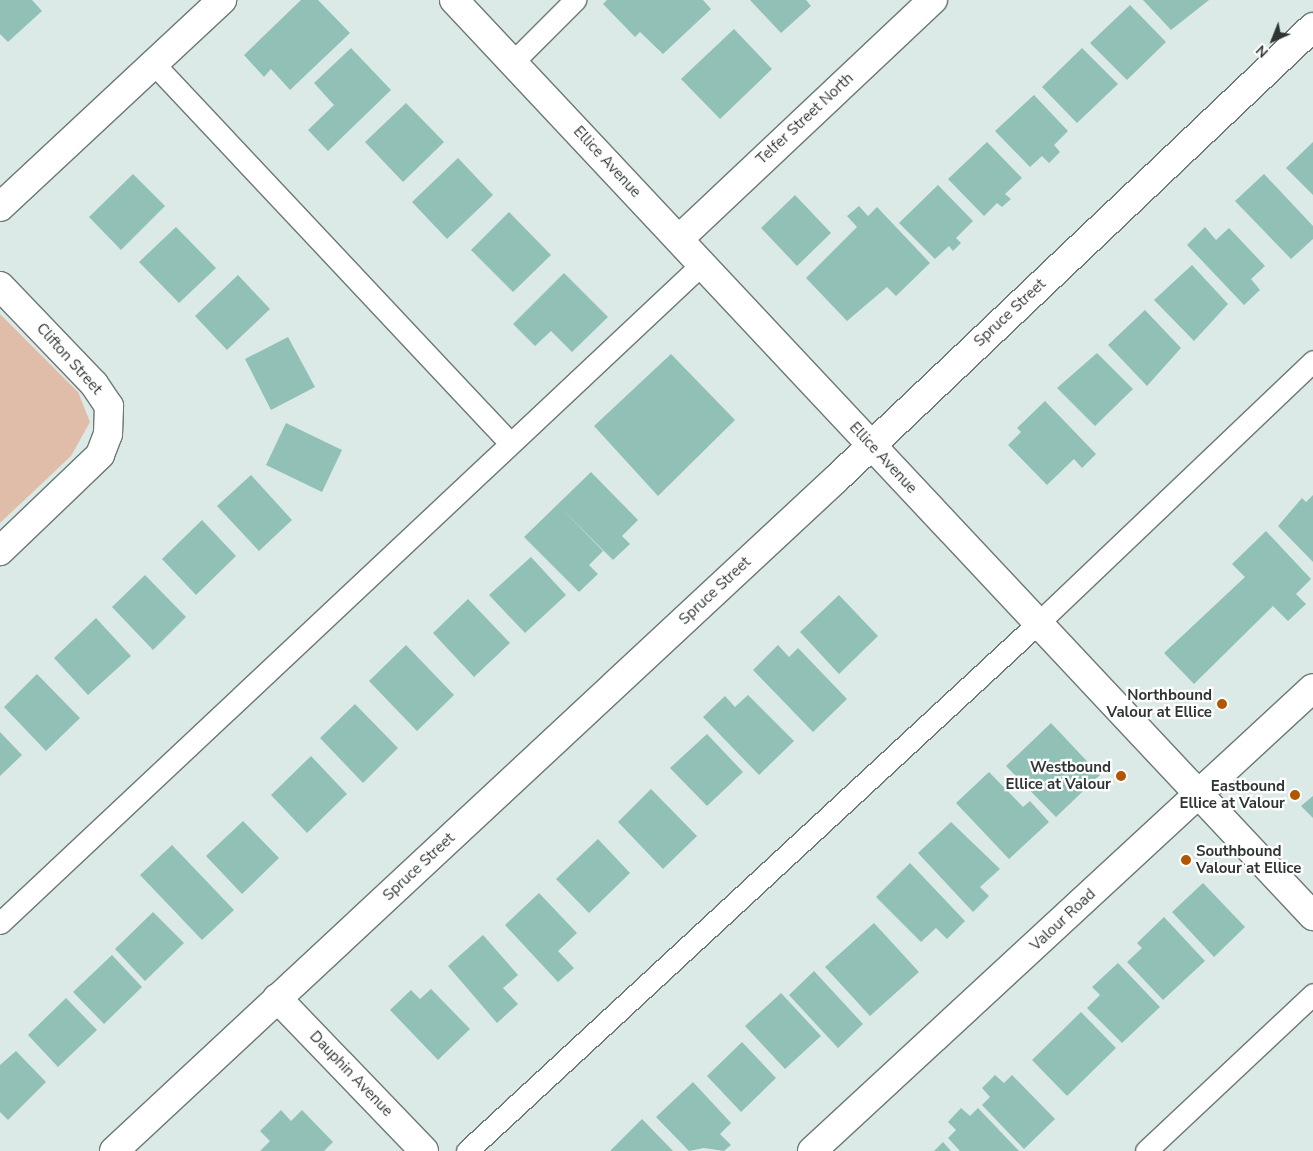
<!DOCTYPE html>
<html>
<head>
<meta charset="utf-8">
<style>
  body { margin:0 }
  #map { position:relative; width:1313px; height:1151px; overflow:hidden; background:#dceae7; font-family:"Nunito Sans",sans-serif }
  div>[style] { position:absolute }
  [style*='--x'] { left:calc(var(--x)*1px); top:calc(var(--y)*1px); width:calc(var(--w)*1px); rotate:calc(var(--a)*1deg) }
  .green>* { inset:0; background:#e0bda8 }
  .building>* { inset:0; background:#90c0b6 }
  .roads { filter:drop-shadow(1px 0 #6d7976) drop-shadow(-1px 0 #6d7976) drop-shadow(0 1px #6d7976) drop-shadow(0 -1px #6d7976) }
  .service>* { height:21px; margin:-10.5px; padding:0 10.5px; transform-origin:10.5px; border-radius:10.5px; background:#fff }
  .minor>* { height:28px; margin:-14px; padding:0 14px; transform-origin:14px; border-radius:14px; background:#fff }
  .secondary>* { height:28px; margin:-14px; padding:0 14px; transform-origin:14px; border-radius:14px; background:#fff }
  .dots>* { width:14px; height:14px; translate:-50% -50%; box-sizing:border-box; border:2px solid #fff; border-radius:50% }
  span { translate:-50% -50%; white-space:nowrap; text-align:center; line-height:1.15; -webkit-text-stroke:4.5px #fff; paint-order:stroke }
  .street-label { font-size:15px; color:#2f3533 }
  .poi-label { font-size:15px; color:#2f3533; font-weight:700 }
  .right { translate:-100% -50%; text-align:right }
  .left { translate:0 -50%; text-align:left }
  .north { position:absolute; left:1248px; top:15px; width:50px; height:50px; -webkit-text-stroke:4px #fff; paint-order:stroke; rotate:224deg; font-size:14px; font-weight:700; line-height:20px; text-align:center; color:#2f3533 }
  .north::after { content:''; display:block; margin:auto; width:18px; height:22px; background:#2f3533; clip-path:polygon(50% 0,100% 100%,50% 72%,0 100%) }
</style>
</head>
<body>
<div id="map">
  <div class="green">
    <i style="clip-path:polygon(0 314px,78px 392px,90px 422px,71px 456px,0 523px)"></i>
  </div>
  <div class="building">
    <i style="clip-path:polygon(0 0,32px 0,42px 11px,8px 42px,0 34px)"></i>
    <i style="clip-path:polygon(301px 0,318px 0,350px 33px,290px 90px,271px 69px,264px 77px,244px 55px)"></i>
    <i style="clip-path:polygon(607px 0,703px 0,711px 9px,663px 54px,640px 32px,635px 37px,603px 4px)"></i>
    <i style="clip-path:polygon(750px 0,806px 0,811px 6px,781px 33px)"></i>
    <i style="clip-path:polygon(1143px 0,1209px 0,1171px 30px)"></i>
    <i style="clip-path:polygon(1130px 5px,1166px 42px,1127px 80px,1090px 43px)"></i>
    <i style="clip-path:polygon(734px 29px,772px 69px,720px 119px,681px 79px)"></i>
    <i style="clip-path:polygon(351px 48px,391px 90px,328px 151px,308px 130px,334px 105px,314px 83px)"></i>
    <i style="clip-path:polygon(1082px 48px,1118px 84px,1077px 123px,1042px 87px)"></i>
    <i style="clip-path:polygon(1034px 95px,1068px 131px,1054px 145px,1060px 152px,1049px 163px,1042px 156px,1030px 167px,995px 131px)"></i>
    <i style="clip-path:polygon(406px 103px,444px 142px,403px 182px,365px 142px)"></i>
    <i style="clip-path:polygon(987px 142px,1022px 178px,1005px 194px,1011px 199px,1002px 207px,997px 203px,984px 216px,948px 179px)"></i>
    <i style="clip-path:polygon(1313px 142px,1313px 195px,1286px 168px)"></i>
    <i style="clip-path:polygon(458px 158px,493px 195px,447px 239px,412px 202px)"></i>
    <i style="clip-path:polygon(133px 174px,165px 206px,121px 250px,89px 217px)"></i>
    <i style="clip-path:polygon(1264px 174px,1313px 226px,1313px 239px,1291px 259px,1235px 201px)"></i>
    <i style="clip-path:polygon(938px 185px,973px 221px,956px 238px,961px 243px,953px 251px,949px 246px,935px 259px,899px 223px)"></i>
    <i style="clip-path:polygon(795px 195px,831px 233px,797px 266px,761px 228px)"></i>
    <i style="clip-path:polygon(859px 206px,868px 216px,877px 207px,930px 263px,896px 296px,887px 287px,847px 321px,806px 278px,857px 227px,847px 216px)"></i>
    <i style="clip-path:polygon(509px 212px,551px 255px,513px 292px,471px 250px)"></i>
    <i style="clip-path:polygon(176px 227px,216px 268px,179px 303px,139px 262px)"></i>
    <i style="clip-path:polygon(1205px 227px,1216px 240px,1229px 228px,1265px 266px,1251px 279px,1260px 290px,1244px 305px,1187px 245px)"></i>
    <i style="clip-path:polygon(1192px 265px,1228px 304px,1194px 341px,1154px 300px)"></i>
    <i style="clip-path:polygon(564px 273px,608px 317px,572px 352px,551px 331px,535px 346px,513px 324px)"></i>
    <i style="clip-path:polygon(238px 275px,270px 309px,227px 350px,195px 316px)"></i>
    <i style="clip-path:polygon(1145px 310px,1181px 348px,1147px 386px,1108px 345px)"></i>
    <i style="clip-path:polygon(288px 337px,315px 387px,271px 410px,245px 359px)"></i>
    <i style="clip-path:polygon(1097px 353px,1133px 389px,1095px 426px,1057px 388px)"></i>
    <i style="clip-path:polygon(671px 354px,735px 420px,658px 496px,594px 426px)"></i>
    <i style="clip-path:polygon(1045px 401px,1096px 454px,1082px 468px,1074px 459px,1047px 485px,1008px 445px,1021px 432px,1017px 428px)"></i>
    <i style="clip-path:polygon(286px 423px,342px 450px,322px 492px,266px 465px)"></i>
    <i style="clip-path:polygon(591px 472px,638px 520px,622px 536px,630px 544px,613px 560px,561px 508px,603px 551px,589px 565px,598px 574px,579px 592px,524px 537px)"></i>
    <i style="clip-path:polygon(251px 475px,292px 520px,259px 551px,217px 506px)"></i>
    <i style="clip-path:polygon(1313px 495px,1313px 562px,1278px 526px,1302px 498px,1306px 502px)"></i>
    <i style="clip-path:polygon(202px 520px,236px 556px,196px 595px,162px 559px)"></i>
    <i style="clip-path:polygon(1266px 531px,1311px 579px,1296px 594px,1306px 604px,1288px 621px,1273px 606px,1194px 684px,1164px 653px,1245px 577px,1232px 564px)"></i>
    <i style="clip-path:polygon(531px 557px,566px 595px,525px 633px,489px 595px)"></i>
    <i style="clip-path:polygon(145px 575px,186px 617px,153px 650px,112px 607px)"></i>
    <i style="clip-path:polygon(839px 595px,878px 636px,839px 674px,800px 632px)"></i>
    <i style="clip-path:polygon(468px 599px,510px 643px,474px 677px,433px 633px)"></i>
    <i style="clip-path:polygon(96px 618px,131px 656px,88px 695px,54px 658px)"></i>
    <i style="clip-path:polygon(406px 645px,454px 695px,417px 731px,369px 681px)"></i>
    <i style="clip-path:polygon(778px 645px,789px 657px,798px 648px,847px 699px,813px 732px,753px 670px)"></i>
    <i style="clip-path:polygon(37px 674px,80px 718px,46px 751px,4px 707px)"></i>
    <i style="clip-path:polygon(748px 695px,794px 741px,759px 775px,703px 717px,725px 696px,735px 707px)"></i>
    <i style="clip-path:polygon(355px 704px,398px 748px,363px 783px,320px 738px)"></i>
    <i style="clip-path:polygon(1051px 723px,1100px 775px,1056px 817px,1006px 766px)"></i>
    <i style="clip-path:polygon(0 732px,22px 755px,0 776px)"></i>
    <i style="clip-path:polygon(707px 734px,743px 772px,707px 806px,670px 768px)"></i>
    <i style="clip-path:polygon(311px 756px,347px 794px,307px 833px,271px 795px)"></i>
    <i style="clip-path:polygon(989px 772px,1023px 807px,1030px 801px,1049px 822px,1009px 859px,956px 803px)"></i>
    <i style="clip-path:polygon(651px 789px,697px 836px,663px 869px,618px 822px)"></i>
    <i style="clip-path:polygon(1313px 796px,1313px 818px,1301px 806px)"></i>
    <i style="clip-path:polygon(243px 821px,279px 858px,242px 894px,206px 856px)"></i>
    <i style="clip-path:polygon(951px 822px,1000px 869px,980px 887px,989px 896px,973px 912px,918px 853px)"></i>
    <i style="clip-path:polygon(598px 839px,630px 873px,589px 913px,556px 879px)"></i>
    <i style="clip-path:polygon(172px 845px,234px 910px,202px 940px,140px 875px)"></i>
    <i style="clip-path:polygon(910px 863px,965px 921px,947px 939px,936px 928px,921px 942px,876px 897px)"></i>
    <i style="clip-path:polygon(1203px 883px,1245px 927px,1214px 957px,1172px 912px)"></i>
    <i style="clip-path:polygon(539px 893px,577px 933px,558px 951px,574px 968px,558px 982px,505px 925px)"></i>
    <i style="clip-path:polygon(153px 912px,184px 943px,145px 981px,115px 949px)"></i>
    <i style="clip-path:polygon(1164px 917px,1205px 961px,1163px 1000px,1127px 962px,1142px 948px,1137px 943px)"></i>
    <i style="clip-path:polygon(874px 923px,919px 972px,870px 1016px,825px 967px)"></i>
    <i style="clip-path:polygon(483px 935px,518px 975px,503px 988px,518px 1004px,497px 1023px,448px 966px)"></i>
    <i style="clip-path:polygon(112px 955px,142px 987px,104px 1024px,73px 992px)"></i>
    <i style="clip-path:polygon(1118px 963px,1160px 1007px,1122px 1043px,1087px 1008px,1100px 995px,1092px 987px)"></i>
    <i style="clip-path:polygon(814px 971px,863px 1024px,838px 1048px,789px 995px)"></i>
    <i style="clip-path:polygon(431px 989px,470px 1029px,438px 1060px,390px 1010px,411px 990px,420px 999px)"></i>
    <i style="clip-path:polygon(781px 993px,821px 1036px,785px 1069px,745px 1026px)"></i>
    <i style="clip-path:polygon(66px 998px,97px 1030px,58px 1067px,28px 1035px)"></i>
    <i style="clip-path:polygon(1081px 1012px,1116px 1048px,1067px 1096px,1032px 1060px)"></i>
    <i style="clip-path:polygon(742px 1042px,776px 1078px,741px 1112px,707px 1076px)"></i>
    <i style="clip-path:polygon(16px 1051px,46px 1082px,8px 1120px,0 1112px,0 1065px)"></i>
    <i style="clip-path:polygon(995px 1075px,1004px 1083px,1012px 1075px,1055px 1119px,1024px 1149px,982px 1105px,990px 1097px,982px 1088px)"></i>
    <i style="clip-path:polygon(693px 1082px,731px 1123px,720px 1134px,731px 1145px,724px 1151px,704px 1148px,689px 1151px,656px 1117px)"></i>
    <i style="clip-path:polygon(961px 1108px,970px 1116px,978px 1108px,1019px 1151px,960px 1151px,948px 1138px,956px 1130px,948px 1122px)"></i>
    <i style="clip-path:polygon(281px 1110px,291px 1121px,302px 1110px,333px 1142px,324px 1151px,260px 1151px,270px 1141px,260px 1131px)"></i>
    <i style="clip-path:polygon(642px 1119px,673px 1151px,610px 1151px)"></i>
    <i style="clip-path:polygon(943px 1142px,951px 1151px,934px 1151px)"></i>
  </div>
  <div class="roads">
    <div class="service">
      <i style="--x:513;--y:62;--w:88;--a:-45"></i>
      <i style="--x:154;--y:64;--w:520;--a:46.79"></i>
      <i style="--x:0;--y:923;--w:963;--a:-43.19"></i>
      <i style="--x:467;--y:1151;--w:776;--a:-42.76"></i>
      <i style="--x:1037;--y:624;--w:381;--a:-43.6"></i>
      <i style="--x:1146;--y:1151;--w:229;--a:-43.2"></i>
    </div>
    <div class="minor">
      <i style="--x:0;--y:207;--w:304;--a:-43"></i>
      <i style="--x:679;--y:239;--w:349;--a:-43.3"></i>
      <i style="--x:0;--y:286;--w:136;--a:46.2"></i>
      <i style="--x:94;--y:384;--w:27;--a:56"></i>
      <i style="--x:109;--y:406;--w:28;--a:92"></i>
      <i style="--x:108;--y:434;--w:22;--a:111"></i>
      <i style="--x:100;--y:455;--w:139;--a:136.2"></i>
      <i style="--x:277;--y:998;--w:212;--a:46.1"></i>
      <i style="--x:114;--y:1151;--w:986;--a:-42.95"></i>
      <i style="--x:836;--y:479;--w:657;--a:-43.46"></i>
      <i style="--x:812;--y:1151;--w:682;--a:-42.74"></i>
    </div>
    <div class="secondary">
      <i style="--x:454;--y:0;--w:1256;--a:46.84"></i>
    </div>
  </div>
  <div class="dots">
    <i style="left:1222px;top:704px;background:#b35600"></i>
    <i style="left:1121px;top:776px;background:#b35600"></i>
    <i style="left:1295px;top:795px;background:#b35600"></i>
    <i style="left:1186px;top:860px;background:#b35600"></i>
  </div>
  <div class="street-label">
    <span style="left:805px;top:119px;rotate:-43deg">Telfer Street North</span>
    <span style="left:607px;top:162px;rotate:47deg">Ellice Avenue</span>
    <span style="left:1010px;top:313px;rotate:-43deg">Spruce Street</span>
    <span style="left:69px;top:359px;rotate:48deg">Clifton Street</span>
    <span style="left:883px;top:458px;rotate:47deg">Ellice Avenue</span>
    <span style="left:715px;top:591px;rotate:-43deg">Spruce Street</span>
    <span style="left:419px;top:867px;rotate:-43deg">Spruce Street</span>
    <span style="left:1063px;top:920px;rotate:-43deg">Valour Road</span>
    <span style="left:351px;top:1074px;rotate:46deg">Dauphin Avenue</span>
  </div>
  <div class="poi-label">
    <span class="right" style="left:1212px;top:704px">Northbound<br>Valour at Ellice</span>
    <span class="right" style="left:1111px;top:776px">Westbound<br>Ellice at Valour</span>
    <span class="right" style="left:1285px;top:795px">Eastbound<br>Ellice at Valour</span>
    <span class="left" style="left:1196px;top:860px">Southbound<br>Valour at Ellice</span>
  </div>
  <div class="north">N</div>
</div>
</body>
</html>
